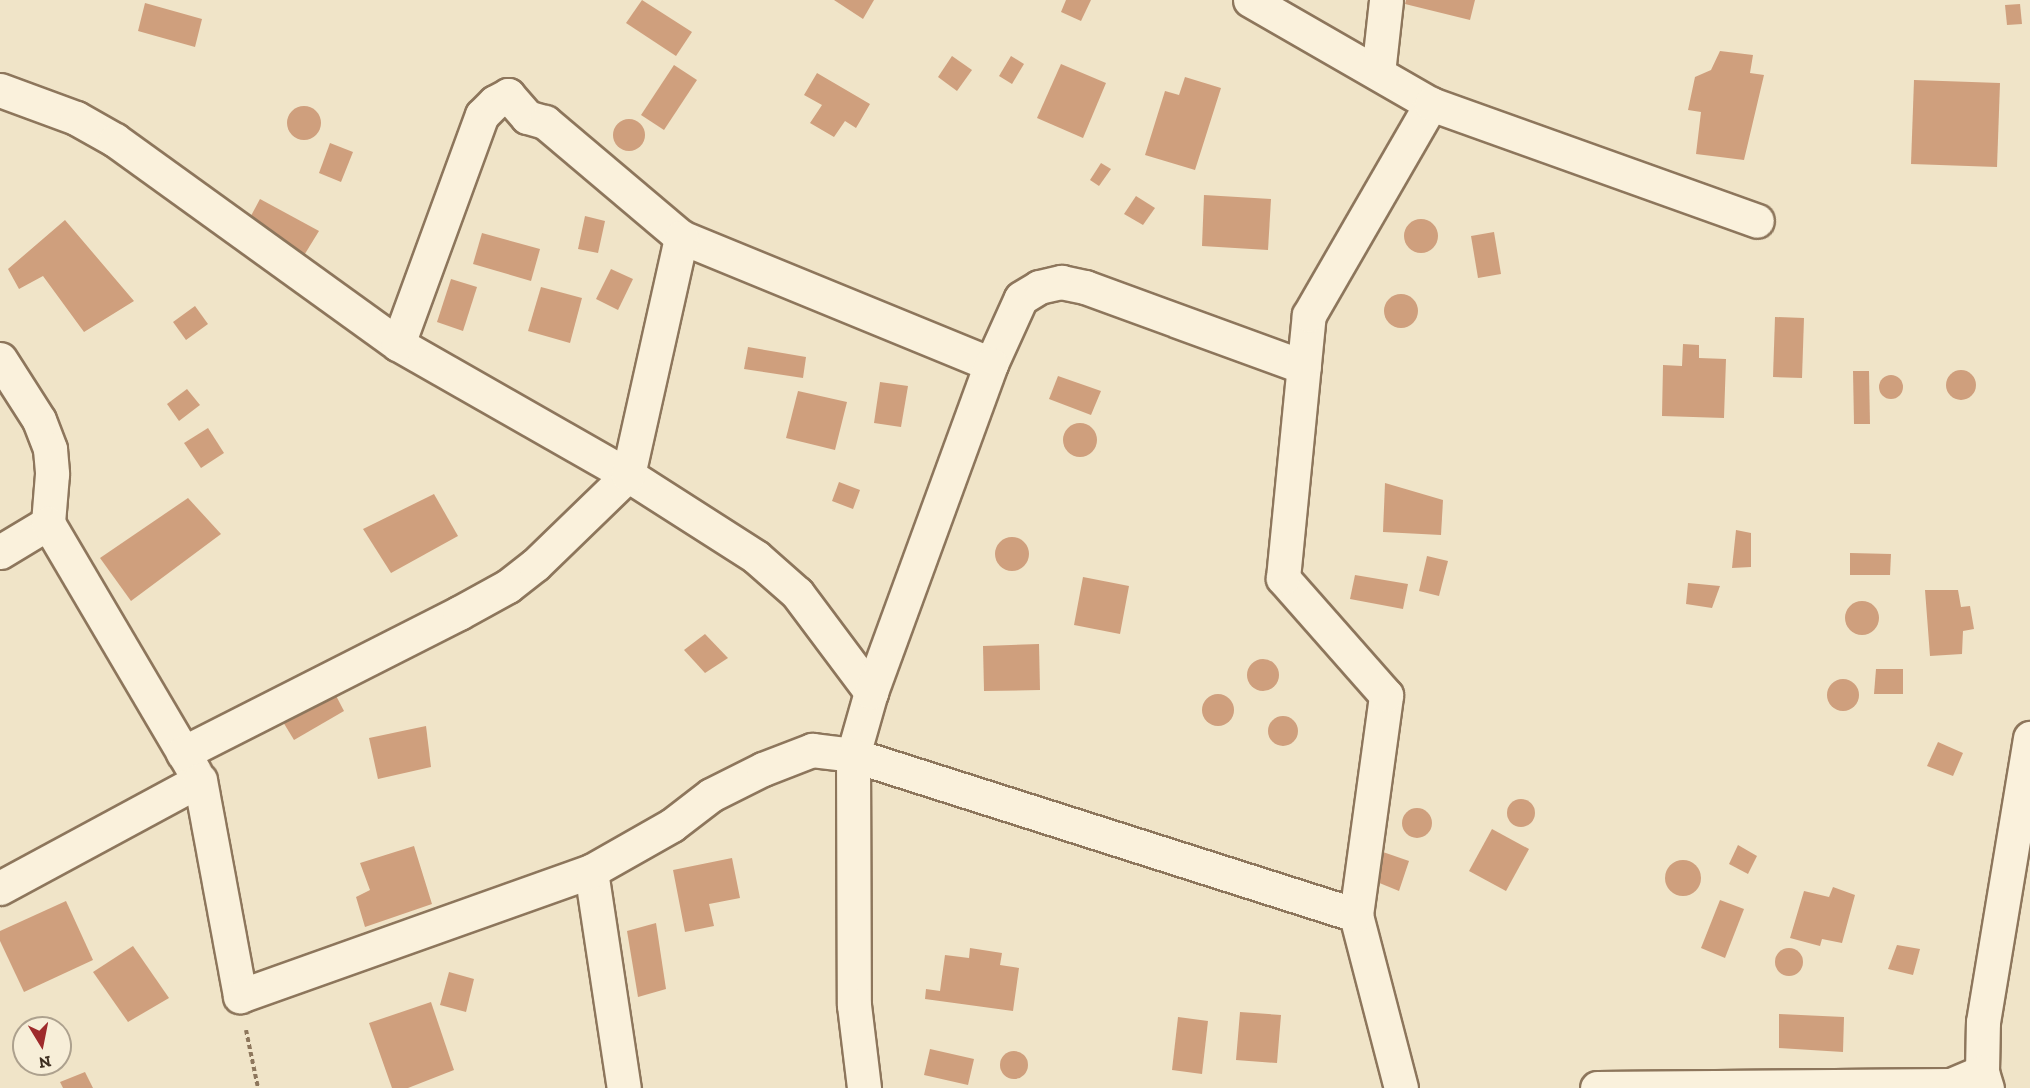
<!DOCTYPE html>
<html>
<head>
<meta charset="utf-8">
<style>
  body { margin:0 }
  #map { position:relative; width:2030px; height:1088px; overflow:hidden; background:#f0e4c8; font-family:"Zilla Slab",serif }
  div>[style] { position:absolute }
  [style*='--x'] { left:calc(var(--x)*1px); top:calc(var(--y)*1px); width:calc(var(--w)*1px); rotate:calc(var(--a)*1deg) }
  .building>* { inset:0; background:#cf9f7d }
  .round { border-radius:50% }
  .path>* { height:4px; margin-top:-2px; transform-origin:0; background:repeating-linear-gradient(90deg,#8d765c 0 4.5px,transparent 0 7.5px) }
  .roads { filter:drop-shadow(2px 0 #8d765c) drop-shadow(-2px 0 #8d765c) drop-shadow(0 2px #8d765c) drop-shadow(0 -2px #8d765c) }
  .minor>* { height:33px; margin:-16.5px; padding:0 16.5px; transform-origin:16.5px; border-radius:16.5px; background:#faf1dc }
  span { translate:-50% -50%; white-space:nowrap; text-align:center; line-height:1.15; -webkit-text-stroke:5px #f7eed8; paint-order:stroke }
  .north { position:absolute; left:12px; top:1016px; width:60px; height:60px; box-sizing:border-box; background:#f7eed8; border:2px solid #ada18e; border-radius:50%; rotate:170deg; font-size:16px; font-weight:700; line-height:24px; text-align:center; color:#3d2e20 }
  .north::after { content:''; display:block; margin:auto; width:21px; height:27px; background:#9e2a2b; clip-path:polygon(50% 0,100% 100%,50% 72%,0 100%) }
</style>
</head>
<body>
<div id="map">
  <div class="building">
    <i style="clip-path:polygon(642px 0,692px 32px,676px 56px,626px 23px)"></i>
    <i style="clip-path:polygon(834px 0,874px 0,863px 19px)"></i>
    <i style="clip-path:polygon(1066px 0,1091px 0,1081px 21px,1061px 12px)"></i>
    <i style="clip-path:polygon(1406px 0,1475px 0,1470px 20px,1405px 4px)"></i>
    <i style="clip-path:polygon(145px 3px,202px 19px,195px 47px,138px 31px)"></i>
    <i style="clip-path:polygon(2020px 4px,2022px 24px,2007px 25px,2005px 5px)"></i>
    <i style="clip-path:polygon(1720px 51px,1753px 55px,1750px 73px,1764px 75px,1744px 160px,1696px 154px,1701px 112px,1688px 110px,1695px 77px,1711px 70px)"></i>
    <i style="clip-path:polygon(952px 56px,972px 70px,957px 91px,938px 77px)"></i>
    <i style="clip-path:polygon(1011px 56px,1024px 64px,1012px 84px,999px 76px)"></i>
    <i style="clip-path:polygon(1061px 64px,1106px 83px,1083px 138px,1037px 118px)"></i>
    <i style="clip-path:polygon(674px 65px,697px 80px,664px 130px,641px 115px)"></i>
    <i style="clip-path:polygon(817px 73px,870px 104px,856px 128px,845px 121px,834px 137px,810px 123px,822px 105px,804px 95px)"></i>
    <i style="clip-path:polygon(1185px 77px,1221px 88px,1195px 170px,1145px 155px,1165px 91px,1179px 95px)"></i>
    <i style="clip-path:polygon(1914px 80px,2000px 83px,1997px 167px,1911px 164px)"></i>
    <i class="round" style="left:287px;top:106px;width:34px;height:34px"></i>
    <i class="round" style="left:613px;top:119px;width:32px;height:32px"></i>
    <i style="clip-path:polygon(330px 143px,353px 152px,341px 182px,319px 173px)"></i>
    <i style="clip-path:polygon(1101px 163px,1111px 169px,1099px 186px,1090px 180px)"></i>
    <i style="clip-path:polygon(1204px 195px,1271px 199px,1268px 250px,1202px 246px)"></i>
    <i style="clip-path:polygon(1136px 196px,1155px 208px,1143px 225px,1124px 214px)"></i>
    <i style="clip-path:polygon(260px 199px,319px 231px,303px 257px,246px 225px)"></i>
    <i style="clip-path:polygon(585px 216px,605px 221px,598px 253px,578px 249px)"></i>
    <i class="round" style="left:1404px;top:219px;width:34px;height:34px"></i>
    <i style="clip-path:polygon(65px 220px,134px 301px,84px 332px,43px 276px,19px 289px,8px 269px)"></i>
    <i style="clip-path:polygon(1494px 232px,1501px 274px,1478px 278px,1471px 236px)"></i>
    <i style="clip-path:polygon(482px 233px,540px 249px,531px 281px,473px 264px)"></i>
    <i style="clip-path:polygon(611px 269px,633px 279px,618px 310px,596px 299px)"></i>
    <i style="clip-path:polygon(451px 279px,477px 287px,463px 331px,437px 322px)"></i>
    <i style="clip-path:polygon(541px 287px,582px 298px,570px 343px,528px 331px)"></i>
    <i class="round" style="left:1384px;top:294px;width:34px;height:34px"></i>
    <i style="clip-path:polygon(195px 306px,208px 324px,186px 340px,173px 322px)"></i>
    <i style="clip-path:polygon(1775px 317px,1804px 318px,1802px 378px,1773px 377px)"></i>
    <i style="clip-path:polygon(1683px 344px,1699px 345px,1699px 358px,1726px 359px,1724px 418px,1662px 416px,1663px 365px,1682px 366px)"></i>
    <i style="clip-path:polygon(748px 347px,806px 357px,803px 378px,744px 369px)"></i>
    <i class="round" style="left:1946px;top:370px;width:30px;height:30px"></i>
    <i style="clip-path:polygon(1853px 371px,1869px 371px,1870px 424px,1854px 424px)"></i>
    <i class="round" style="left:1879px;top:375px;width:24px;height:24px"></i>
    <i style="clip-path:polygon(1058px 376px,1101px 391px,1091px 415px,1049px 399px)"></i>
    <i style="clip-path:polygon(880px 382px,908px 386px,901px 427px,874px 423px)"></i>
    <i style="clip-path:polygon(187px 389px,200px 405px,179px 421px,167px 404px)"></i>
    <i style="clip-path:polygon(798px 391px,847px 402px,835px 450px,786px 438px)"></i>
    <i class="round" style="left:1063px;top:423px;width:34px;height:34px"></i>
    <i style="clip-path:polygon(208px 428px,224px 453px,201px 468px,184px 443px)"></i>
    <i style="clip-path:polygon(839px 482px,860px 490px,853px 509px,832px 501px)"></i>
    <i style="clip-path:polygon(1385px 483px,1443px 500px,1441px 535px,1383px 532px)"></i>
    <i style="clip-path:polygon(434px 494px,458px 536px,391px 573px,363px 529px)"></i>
    <i style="clip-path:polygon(188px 498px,221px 534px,131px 601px,100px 558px)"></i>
    <i style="clip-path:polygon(1736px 530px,1751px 533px,1751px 567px,1732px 568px)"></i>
    <i class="round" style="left:995px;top:537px;width:34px;height:34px"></i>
    <i style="clip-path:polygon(1850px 553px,1891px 554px,1890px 575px,1850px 575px)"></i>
    <i style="clip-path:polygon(1427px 556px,1448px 561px,1439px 596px,1419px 591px)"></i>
    <i style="clip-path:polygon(1355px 575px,1408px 584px,1403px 609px,1350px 599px)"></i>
    <i style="clip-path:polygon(1083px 577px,1129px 586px,1120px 634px,1074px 625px)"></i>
    <i style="clip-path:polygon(1688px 583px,1720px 586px,1712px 608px,1686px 604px)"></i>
    <i style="clip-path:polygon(1925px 590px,1958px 590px,1961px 607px,1970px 606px,1974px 629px,1963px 631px,1962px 654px,1930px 656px)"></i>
    <i class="round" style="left:1845px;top:601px;width:34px;height:34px"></i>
    <i style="clip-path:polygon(705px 634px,728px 658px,705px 673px,684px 650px)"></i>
    <i style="clip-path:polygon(1039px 644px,1040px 690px,984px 691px,983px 646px)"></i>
    <i class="round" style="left:1247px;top:659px;width:32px;height:32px"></i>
    <i style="clip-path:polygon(1876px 669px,1903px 669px,1903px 694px,1874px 694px)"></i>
    <i class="round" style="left:1827px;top:679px;width:32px;height:32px"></i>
    <i style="clip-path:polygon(332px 688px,344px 711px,294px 740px,280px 717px)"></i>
    <i class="round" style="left:1202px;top:694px;width:32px;height:32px"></i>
    <i class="round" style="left:1268px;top:716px;width:30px;height:30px"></i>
    <i style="clip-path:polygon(426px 726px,431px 767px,378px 779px,369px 738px)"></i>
    <i style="clip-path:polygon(1938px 742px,1963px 753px,1953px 776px,1927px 766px)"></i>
    <i class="round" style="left:1507px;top:799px;width:28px;height:28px"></i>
    <i class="round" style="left:1402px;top:808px;width:30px;height:30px"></i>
    <i style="clip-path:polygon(1492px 829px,1529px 849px,1506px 891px,1469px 871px)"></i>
    <i style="clip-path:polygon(1738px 845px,1757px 856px,1748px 874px,1729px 864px)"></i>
    <i style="clip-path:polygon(414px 846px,432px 904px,365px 927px,356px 897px,370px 890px,360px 863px)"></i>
    <i style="clip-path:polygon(1383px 852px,1409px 861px,1399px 891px,1377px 882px)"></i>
    <i style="clip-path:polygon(732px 858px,740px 898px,709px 904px,714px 926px,685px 932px,673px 870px)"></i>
    <i class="round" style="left:1665px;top:860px;width:36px;height:36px"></i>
    <i style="clip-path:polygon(1833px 887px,1855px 895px,1842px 943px,1822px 939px,1820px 946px,1790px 938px,1804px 891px,1829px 897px)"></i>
    <i style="clip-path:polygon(1720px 900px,1744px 909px,1725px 958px,1701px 948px)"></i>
    <i style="clip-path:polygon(66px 901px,93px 960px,24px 992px,0 941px,0 931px)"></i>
    <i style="clip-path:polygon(656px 923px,666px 989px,638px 997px,627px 931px)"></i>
    <i style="clip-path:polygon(1897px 945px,1920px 949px,1913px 975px,1888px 969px)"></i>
    <i style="clip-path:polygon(133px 946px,169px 998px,128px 1022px,93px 972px)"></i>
    <i class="round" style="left:1775px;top:948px;width:28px;height:28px"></i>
    <i style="clip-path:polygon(970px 948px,1002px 953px,1000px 965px,1019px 968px,1013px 1011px,925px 999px,926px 989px,940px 991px,945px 955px,969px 958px)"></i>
    <i style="clip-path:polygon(449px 972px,474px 979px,466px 1012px,440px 1005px)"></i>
    <i style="clip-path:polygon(431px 1002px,454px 1070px,408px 1088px,392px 1088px,369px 1023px)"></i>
    <i style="clip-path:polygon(1240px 1012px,1281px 1015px,1277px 1063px,1236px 1060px)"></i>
    <i style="clip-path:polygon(1779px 1014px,1844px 1017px,1843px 1052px,1779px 1048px)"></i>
    <i style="clip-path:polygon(1178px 1017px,1208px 1021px,1202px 1074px,1172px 1070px)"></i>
    <i style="clip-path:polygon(930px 1049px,974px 1059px,968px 1085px,924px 1075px)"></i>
    <i class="round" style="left:1000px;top:1051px;width:28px;height:28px"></i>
    <i style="clip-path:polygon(85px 1072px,93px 1088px,63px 1088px,60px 1082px)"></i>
  </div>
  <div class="path">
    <i style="--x:246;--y:1030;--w:59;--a:78.3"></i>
  </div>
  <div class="roads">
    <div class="minor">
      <i style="--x:1250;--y:0;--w:209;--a:29.9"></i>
      <i style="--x:1378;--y:73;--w:73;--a:-83.7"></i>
      <i style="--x:0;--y:90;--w:81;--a:20.2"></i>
      <i style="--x:76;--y:118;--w:45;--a:29.4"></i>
      <i style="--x:115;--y:140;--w:349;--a:35.8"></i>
      <i style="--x:398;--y:344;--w:265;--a:29.7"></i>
      <i style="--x:628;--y:475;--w:152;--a:32.6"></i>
      <i style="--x:756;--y:557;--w:55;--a:41.3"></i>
      <i style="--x:797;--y:593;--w:124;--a:53.2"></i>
      <i style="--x:871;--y:692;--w:66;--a:105.9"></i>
      <i style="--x:853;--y:755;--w:528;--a:17.65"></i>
      <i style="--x:398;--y:344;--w:244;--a:-69.9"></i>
      <i style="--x:482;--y:115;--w:18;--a:-45"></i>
      <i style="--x:495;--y:102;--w:15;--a:-28"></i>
      <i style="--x:508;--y:95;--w:29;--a:49"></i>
      <i style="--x:527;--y:117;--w:19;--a:16"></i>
      <i style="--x:545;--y:122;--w:178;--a:40.2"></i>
      <i style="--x:681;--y:237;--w:335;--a:22.3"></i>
      <i style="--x:991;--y:364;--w:72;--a:-65.6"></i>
      <i style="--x:1021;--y:298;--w:21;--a:-31"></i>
      <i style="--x:1039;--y:287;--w:23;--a:-13"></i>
      <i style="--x:1061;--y:282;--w:25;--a:12"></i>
      <i style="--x:1085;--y:287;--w:233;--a:20.1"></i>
      <i style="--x:0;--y:359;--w:72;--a:57.4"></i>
      <i style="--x:39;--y:420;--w:31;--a:69"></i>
      <i style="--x:50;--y:449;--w:25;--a:85"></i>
      <i style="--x:52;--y:474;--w:49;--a:94.7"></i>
      <i style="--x:0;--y:552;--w:56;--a:-31.1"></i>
      <i style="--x:48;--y:523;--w:288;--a:59.5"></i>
      <i style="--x:871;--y:692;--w:349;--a:-69.9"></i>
      <i style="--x:183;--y:753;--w:309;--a:-26.9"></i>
      <i style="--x:459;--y:613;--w:56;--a:-28.9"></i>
      <i style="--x:508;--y:586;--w:34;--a:-38"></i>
      <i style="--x:535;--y:565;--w:129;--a:-44.1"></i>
      <i style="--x:628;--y:475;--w:244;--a:-77.4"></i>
      <i style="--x:591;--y:871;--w:219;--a:81.4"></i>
      <i style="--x:0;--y:888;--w:227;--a:-28.4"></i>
      <i style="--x:200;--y:780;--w:220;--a:79.5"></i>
      <i style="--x:240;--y:996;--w:373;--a:-19.6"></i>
      <i style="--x:591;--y:871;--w:93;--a:-29.6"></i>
      <i style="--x:672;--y:825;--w:49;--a:-37.6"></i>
      <i style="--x:711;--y:795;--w:58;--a:-26.6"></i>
      <i style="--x:763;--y:769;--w:53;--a:-21.2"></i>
      <i style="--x:812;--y:750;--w:41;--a:7"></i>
      <i style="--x:853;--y:755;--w:250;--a:89.8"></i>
      <i style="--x:854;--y:1005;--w:84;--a:83.1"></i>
      <i style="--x:1982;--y:1072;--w:50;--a:-88.9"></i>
      <i style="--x:1983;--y:1022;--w:288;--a:-80.6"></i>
      <i style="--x:1401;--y:1088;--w:179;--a:-104.6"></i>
      <i style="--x:1356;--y:915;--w:222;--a:-82.2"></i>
      <i style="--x:1386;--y:695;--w:156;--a:-131.4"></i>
      <i style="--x:1283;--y:578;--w:264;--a:-84.4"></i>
      <i style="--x:1309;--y:315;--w:244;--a:-60"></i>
      <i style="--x:1431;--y:104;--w:346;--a:19.7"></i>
      <i style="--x:1597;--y:1088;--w:354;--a:-0.5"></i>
      <i style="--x:1951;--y:1085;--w:34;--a:-23"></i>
      <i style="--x:1982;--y:1072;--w:17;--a:73"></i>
    </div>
  </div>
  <div class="north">N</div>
</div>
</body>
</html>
